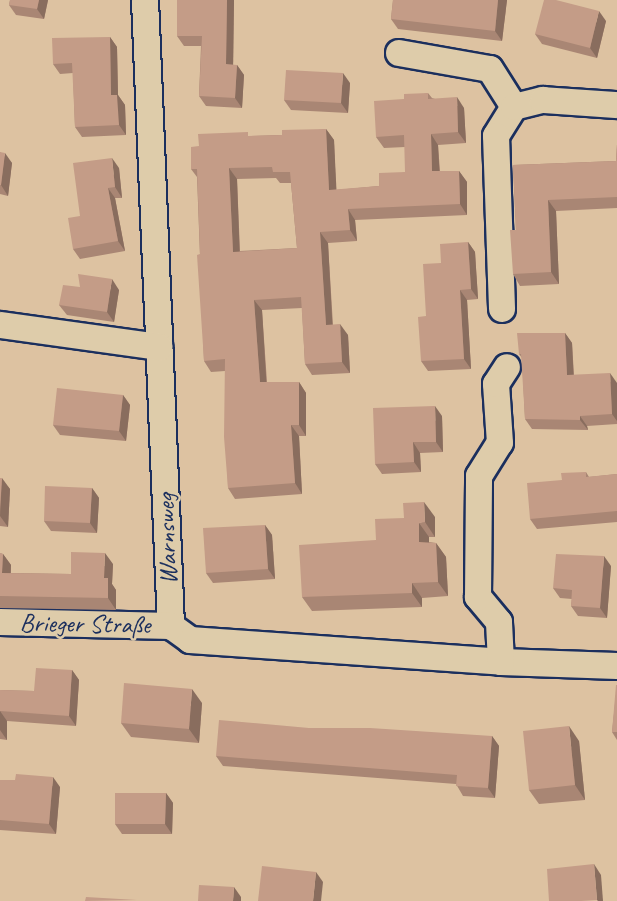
<!DOCTYPE html>
<html>
<head>
<meta charset="utf-8">
<style>
  body { margin:0 }
  #map { position:relative; width:617px; height:901px; overflow:hidden; background:#ddc2a1; font-family:Caveat,sans-serif }
  div>[style] { position:absolute }
  [style*='--x'] { left:calc(var(--x)*1px); top:calc(var(--y)*1px); width:calc(var(--w)*1px); rotate:calc(var(--a)*1deg) }
  .roads { filter:drop-shadow(2px 0 #1b2f5e) drop-shadow(-2px 0 #1b2f5e) drop-shadow(0 2px #1b2f5e) drop-shadow(0 -2px #1b2f5e) }
  .street>* { height:26px; margin:-13px; padding:0 13px; transform-origin:13px; border-radius:13px; background:#deccaa }
  .wall>* { inset:0; background:#a98674 }
  .shaded-wall>* { inset:0; background:#896d5e }
  .building>* { inset:0; background:#c49c87 }
  span { translate:-50% -50%; white-space:nowrap; text-align:center; line-height:1.15; -webkit-text-stroke:5px #deccaa; paint-order:stroke }
  .street-label { font-size:26px; color:#1b2f5e }
</style>
</head>
<body>
<div id="map">
  <div class="roads">
    <div class="street">
      <i style="--x:145;--y:0;--w:627;--a:87.62"></i>
      <i style="--x:171;--y:626;--w:24;--a:36"></i>
      <i style="--x:190;--y:640;--w:312;--a:4"></i>
      <i style="--x:501;--y:662;--w:116;--a:2"></i>
      <i style="--x:399;--y:53;--w:92;--a:10"></i>
      <i style="--x:490;--y:69;--w:45;--a:57.7"></i>
      <i style="--x:514;--y:107;--w:34;--a:122"></i>
      <i style="--x:496;--y:136;--w:173;--a:88"></i>
      <i style="--x:514;--y:107;--w:30;--a:-14"></i>
      <i style="--x:543;--y:100;--w:74;--a:3.9"></i>
      <i style="--x:0;--y:325;--w:161;--a:7.9"></i>
      <i style="--x:0;--y:622;--w:171;--a:1.3"></i>
      <i style="--x:501;--y:662;--w:40;--a:-92.9"></i>
      <i style="--x:499;--y:622;--w:33;--a:-130"></i>
      <i style="--x:478;--y:597;--w:121;--a:-89.5"></i>
      <i style="--x:479;--y:476;--w:39;--a:-58"></i>
      <i style="--x:500;--y:443;--w:59;--a:-93.9"></i>
      <i style="--x:496;--y:384;--w:20;--a:-57"></i>
    </div>
  </div>
  <div class="wall">
    <i style="clip-path:polygon(10px 0,48px 0,44px 19px,16px 15px,9px 5px)"></i>
    <i style="clip-path:polygon(177px 0,234px 0,233px 65px,237px 65px,244px 75px,242px 108px,206px 106px,199px 96px,201px 46px,184px 46px,177px 36px)"></i>
    <i style="clip-path:polygon(393px 0,507px 0,502px 41px,398px 29px,391px 19px)"></i>
    <i style="clip-path:polygon(606px 21px,597px 58px,542px 44px,535px 34px)"></i>
    <i style="clip-path:polygon(110px 37px,117px 47px,118px 95px,125px 105px,126px 135px,82px 137px,75px 127px,73px 73px,60px 74px,53px 64px)"></i>
    <i style="clip-path:polygon(350px 83px,348px 113px,291px 110px,284px 100px)"></i>
    <i style="clip-path:polygon(evenodd,428px 93px,432px 98px,464px 108px,466px 143px,438px 145px,440px 171px,459px 171px,467px 182px,467px 215px,355px 220px,357px 241px,328px 243px,333px 325px,348px 335px,350px 373px,312px 375px,305px 364px,302px 308px,262px 310px,267px 382px,299px 382px,306px 393px,306px 436px,299px 436px,302px 494px,235px 499px,228px 488px,225px 371px,211px 372px,204px 361px,197px 177px,191px 169px,199px 146px,251px 136px,282px 135px,326px 129px,334px 140px,336px 190px,379px 186px,405px 172px,405px 147px,384px 148px,376px 137px,404px 99px,428px 93px,276px 178px,280px 183px,291px 183px,297px 248px,240px 251px,237px 179px,276px 178px)"></i>
    <i style="clip-path:polygon(617px 144px,617px 208px,556px 211px,559px 284px,520px 286px,513px 274px,516px 230px,513px 165px,616px 161px)"></i>
    <i style="clip-path:polygon(0 152px,12px 163px,8px 196px,0 194px)"></i>
    <i style="clip-path:polygon(119px 168px,122px 198px,115px 198px,125px 251px,80px 259px,73px 249px,80px 216px)"></i>
    <i style="clip-path:polygon(468px 242px,475px 252px,478px 299px,467px 300px,471px 369px,428px 371px,421px 361px,426px 316px,441px 263px)"></i>
    <i style="clip-path:polygon(80px 287px,119px 290px,114px 322px,67px 315px,59px 305px)"></i>
    <i style="clip-path:polygon(565px 333px,572px 343px,574px 375px,617px 383px,617px 424px,587px 426px,588px 430px,532px 429px,525px 419px,522px 358px,519px 354px)"></i>
    <i style="clip-path:polygon(123px 395px,130px 405px,126px 441px,60px 435px,53px 425px)"></i>
    <i style="clip-path:polygon(442px 416px,443px 452px,420px 453px,421px 472px,382px 474px,375px 464px)"></i>
    <i style="clip-path:polygon(586px 472px,589px 477px,617px 474px,617px 522px,537px 529px,530px 519px)"></i>
    <i style="clip-path:polygon(0 478px,10px 489px,8px 527px,0 526px)"></i>
    <i style="clip-path:polygon(92px 488px,99px 498px,97px 533px,51px 531px,44px 521px)"></i>
    <i style="clip-path:polygon(435px 517px,435px 537px,429px 537px,429px 542px,436px 543px,446px 557px,448px 596px,422px 598px,422px 607px,312px 611px,302px 597px,376px 540px)"></i>
    <i style="clip-path:polygon(265px 525px,272px 535px,275px 579px,213px 583px,206px 573px)"></i>
    <i style="clip-path:polygon(0 553px,3px 554px,11px 565px,11px 573px,71px 574px,113px 564px,112px 584px,116px 590px,116px 610px,0 608px)"></i>
    <i style="clip-path:polygon(611px 566px,607px 618px,578px 616px,571px 606px,572px 599px,560px 598px,553px 588px)"></i>
    <i style="clip-path:polygon(72px 670px,79px 680px,76px 726px,7px 721px,7px 740px,0 739px,0 690px,34px 691px)"></i>
    <i style="clip-path:polygon(617px 685px,617px 740px,612px 732px)"></i>
    <i style="clip-path:polygon(202px 703px,199px 743px,131px 737px,121px 723px)"></i>
    <i style="clip-path:polygon(492px 736px,499px 746px,495px 798px,463px 796px,456px 784px,223px 766px,216px 756px)"></i>
    <i style="clip-path:polygon(579px 741px,585px 800px,539px 804px,529px 790px)"></i>
    <i style="clip-path:polygon(0 780px,60px 787px,56px 834px,0 830px)"></i>
    <i style="clip-path:polygon(166px 793px,173px 803px,172px 834px,122px 834px,115px 824px)"></i>
  </div>
  <div class="shaded-wall">
    <i style="clip-path:polygon(39px 0,48px 0,44px 19px,37px 9px)"></i>
    <i style="clip-path:polygon(227px 0,234px 0,233px 74px,226px 64px)"></i>
    <i style="clip-path:polygon(498px 0,507px 0,502px 41px,495px 31px)"></i>
    <i style="clip-path:polygon(599px 11px,606px 21px,597px 58px,590px 48px)"></i>
    <i style="clip-path:polygon(110px 37px,117px 47px,118px 95px,125px 105px,126px 135px,119px 125px,111px 95px)"></i>
    <i style="clip-path:polygon(237px 65px,244px 75px,242px 108px,235px 98px)"></i>
    <i style="clip-path:polygon(343px 73px,350px 83px,348px 113px,341px 103px)"></i>
    <i style="clip-path:polygon(457px 97px,464px 108px,466px 143px,458px 132px)"></i>
    <i style="clip-path:polygon(326px 129px,334px 140px,337px 201px,329px 190px)"></i>
    <i style="clip-path:polygon(431px 134px,438px 145px,440px 182px,432px 171px)"></i>
    <i style="clip-path:polygon(5px 153px,12px 163px,8px 196px,1px 185px)"></i>
    <i style="clip-path:polygon(112px 158px,119px 168px,122px 198px,115px 187px)"></i>
    <i style="clip-path:polygon(229px 168px,237px 179px,240px 263px,233px 252px)"></i>
    <i style="clip-path:polygon(459px 171px,467px 182px,467px 215px,460px 204px)"></i>
    <i style="clip-path:polygon(108px 188px,115px 198px,125px 251px,118px 241px)"></i>
    <i style="clip-path:polygon(548px 200px,556px 211px,559px 284px,551px 272px)"></i>
    <i style="clip-path:polygon(348px 209px,355px 220px,357px 241px,350px 230px)"></i>
    <i style="clip-path:polygon(320px 232px,328px 243px,333px 336px,326px 325px)"></i>
    <i style="clip-path:polygon(468px 242px,475px 252px,478px 299px,471px 289px)"></i>
    <i style="clip-path:polygon(112px 279px,119px 290px,114px 322px,107px 312px)"></i>
    <i style="clip-path:polygon(460px 290px,467px 300px,471px 369px,464px 359px)"></i>
    <i style="clip-path:polygon(254px 300px,262px 310px,267px 393px,260px 382px)"></i>
    <i style="clip-path:polygon(340px 324px,348px 335px,350px 373px,342px 362px)"></i>
    <i style="clip-path:polygon(565px 333px,572px 343px,574px 385px,567px 375px)"></i>
    <i style="clip-path:polygon(610px 373px,617px 383px,617px 421px,612px 414px)"></i>
    <i style="clip-path:polygon(299px 382px,306px 393px,306px 436px,299px 425px)"></i>
    <i style="clip-path:polygon(123px 395px,130px 405px,126px 441px,119px 431px)"></i>
    <i style="clip-path:polygon(435px 406px,442px 416px,443px 452px,436px 442px)"></i>
    <i style="clip-path:polygon(580px 416px,587px 426px,588px 430px,580px 420px)"></i>
    <i style="clip-path:polygon(291px 425px,299px 436px,302px 494px,295px 483px)"></i>
    <i style="clip-path:polygon(413px 442px,420px 453px,421px 472px,414px 462px)"></i>
    <i style="clip-path:polygon(2px 478px,10px 489px,8px 527px,0 516px)"></i>
    <i style="clip-path:polygon(92px 488px,99px 498px,97px 533px,90px 523px)"></i>
    <i style="clip-path:polygon(424px 502px,435px 517px,435px 537px,425px 522px)"></i>
    <i style="clip-path:polygon(419px 523px,429px 537px,429px 556px,419px 542px)"></i>
    <i style="clip-path:polygon(265px 525px,272px 535px,275px 579px,268px 569px)"></i>
    <i style="clip-path:polygon(436px 543px,446px 557px,448px 596px,438px 582px)"></i>
    <i style="clip-path:polygon(105px 553px,113px 564px,112px 584px,116px 590px,116px 610px,108px 598px,104px 578px)"></i>
    <i style="clip-path:polygon(3px 554px,11px 565px,10px 584px,2px 573px)"></i>
    <i style="clip-path:polygon(604px 556px,611px 566px,607px 618px,600px 608px)"></i>
    <i style="clip-path:polygon(412px 583px,422px 598px,422px 607px,412px 593px)"></i>
    <i style="clip-path:polygon(72px 670px,79px 680px,76px 726px,69px 716px)"></i>
    <i style="clip-path:polygon(192px 689px,202px 703px,199px 743px,189px 729px)"></i>
    <i style="clip-path:polygon(0 711px,7px 721px,7px 740px,0 730px)"></i>
    <i style="clip-path:polygon(569px 726px,579px 741px,585px 800px,575px 785px)"></i>
    <i style="clip-path:polygon(492px 736px,499px 746px,495px 798px,488px 788px)"></i>
    <i style="clip-path:polygon(53px 777px,60px 787px,56px 834px,49px 824px)"></i>
    <i style="clip-path:polygon(166px 793px,173px 803px,172px 834px,165px 824px)"></i>
    <i style="clip-path:polygon(594px 864px,601px 875px,603px 901px,598px 901px,597px 900px)"></i>
    <i style="clip-path:polygon(316px 872px,323px 882px,321px 901px,313px 901px)"></i>
    <i style="clip-path:polygon(234px 887px,241px 897px,241px 901px,233px 901px)"></i>
  </div>
  <div class="building">
    <i style="clip-path:polygon(10px 0,39px 0,37px 9px,9px 5px)"></i>
    <i style="clip-path:polygon(177px 0,227px 0,226px 64px,237px 65px,235px 98px,199px 96px,202px 36px,177px 36px)"></i>
    <i style="clip-path:polygon(393px 0,498px 0,495px 31px,391px 19px)"></i>
    <i style="clip-path:polygon(544px 0,556px 0,599px 11px,590px 48px,535px 34px)"></i>
    <i style="clip-path:polygon(110px 37px,111px 95px,117px 95px,119px 125px,75px 127px,72px 63px,53px 64px,52px 38px)"></i>
    <i style="clip-path:polygon(286px 70px,343px 73px,341px 103px,284px 100px)"></i>
    <i style="clip-path:polygon(evenodd,428px 93px,428px 99px,457px 97px,458px 132px,431px 134px,432px 171px,459px 171px,460px 204px,348px 209px,350px 230px,320px 232px,326px 325px,340px 324px,342px 362px,305px 364px,301px 297px,254px 300px,260px 382px,299px 382px,299px 425px,291px 425px,295px 483px,228px 488px,224px 437px,225px 359px,204px 361px,197px 255px,200px 254px,197px 169px,191px 169px,191px 147px,199px 146px,198px 134px,248px 132px,248px 136px,282px 135px,282px 130px,326px 129px,329px 190px,379px 186px,379px 173px,405px 172px,404px 135px,376px 137px,374px 101px,404px 99px,404px 94px,428px 93px,272px 167px,273px 172px,290px 172px,297px 248px,233px 252px,229px 168px,272px 167px)"></i>
    <i style="clip-path:polygon(617px 144px,617px 197px,548px 200px,551px 272px,513px 274px,510px 230px,516px 230px,513px 165px,616px 161px)"></i>
    <i style="clip-path:polygon(0 152px,5px 153px,1px 185px,0 185px)"></i>
    <i style="clip-path:polygon(112px 158px,115px 187px,108px 188px,118px 241px,73px 249px,68px 218px,80px 216px,73px 163px)"></i>
    <i style="clip-path:polygon(468px 242px,471px 289px,460px 290px,464px 359px,421px 361px,418px 317px,426px 316px,423px 264px,441px 263px,440px 244px)"></i>
    <i style="clip-path:polygon(78px 274px,112px 279px,107px 312px,59px 305px,63px 285px,80px 287px)"></i>
    <i style="clip-path:polygon(517px 333px,565px 333px,567px 375px,610px 373px,612px 414px,580px 416px,580px 420px,525px 419px,521px 354px,519px 354px)"></i>
    <i style="clip-path:polygon(57px 388px,123px 395px,119px 431px,53px 425px)"></i>
    <i style="clip-path:polygon(435px 406px,436px 442px,413px 442px,414px 462px,375px 464px,373px 408px)"></i>
    <i style="clip-path:polygon(586px 472px,586px 477px,617px 474px,617px 511px,530px 519px,527px 483px,562px 480px,561px 473px)"></i>
    <i style="clip-path:polygon(0 478px,2px 478px,0 508px)"></i>
    <i style="clip-path:polygon(45px 486px,92px 488px,90px 523px,44px 521px)"></i>
    <i style="clip-path:polygon(424px 502px,425px 522px,419px 523px,419px 542px,436px 543px,438px 582px,412px 583px,412px 593px,302px 597px,299px 545px,376px 540px,375px 519px,404px 518px,403px 503px)"></i>
    <i style="clip-path:polygon(265px 525px,268px 569px,206px 573px,203px 528px)"></i>
    <i style="clip-path:polygon(71px 552px,105px 553px,104px 578px,108px 578px,108px 598px,0 596px,0 553px,3px 554px,2px 573px,71px 574px)"></i>
    <i style="clip-path:polygon(556px 554px,604px 556px,600px 608px,571px 606px,572px 590px,553px 588px)"></i>
    <i style="clip-path:polygon(36px 668px,72px 670px,69px 716px,0 711px,0 724px,0 690px,34px 691px)"></i>
    <i style="clip-path:polygon(124px 683px,192px 689px,189px 729px,121px 723px)"></i>
    <i style="clip-path:polygon(616px 685px,617px 685px,617px 732px,612px 732px)"></i>
    <i style="clip-path:polygon(219px 720px,309px 728px,370px 728px,492px 736px,488px 788px,456px 786px,457px 775px,216px 756px)"></i>
    <i style="clip-path:polygon(569px 726px,575px 785px,529px 790px,523px 731px)"></i>
    <i style="clip-path:polygon(16px 774px,53px 777px,49px 824px,0 820px,0 780px,15px 780px)"></i>
    <i style="clip-path:polygon(115px 793px,166px 793px,165px 824px,115px 824px)"></i>
    <i style="clip-path:polygon(594px 864px,597px 900px,581px 901px,549px 901px,547px 869px)"></i>
    <i style="clip-path:polygon(262px 866px,316px 872px,313px 901px,258px 901px)"></i>
    <i style="clip-path:polygon(199px 885px,234px 887px,233px 901px,198px 901px)"></i>
    <i style="clip-path:polygon(86px 897px,137px 900px,85px 901px)"></i>
  </div>
  <div class="street-label">
    <span style="left:167px;top:539px;rotate:-92deg">Warnsweg</span>
    <span style="left:85px;top:624px;rotate:1deg">Brieger Straße</span>
  </div>
</div>
</body>
</html>
